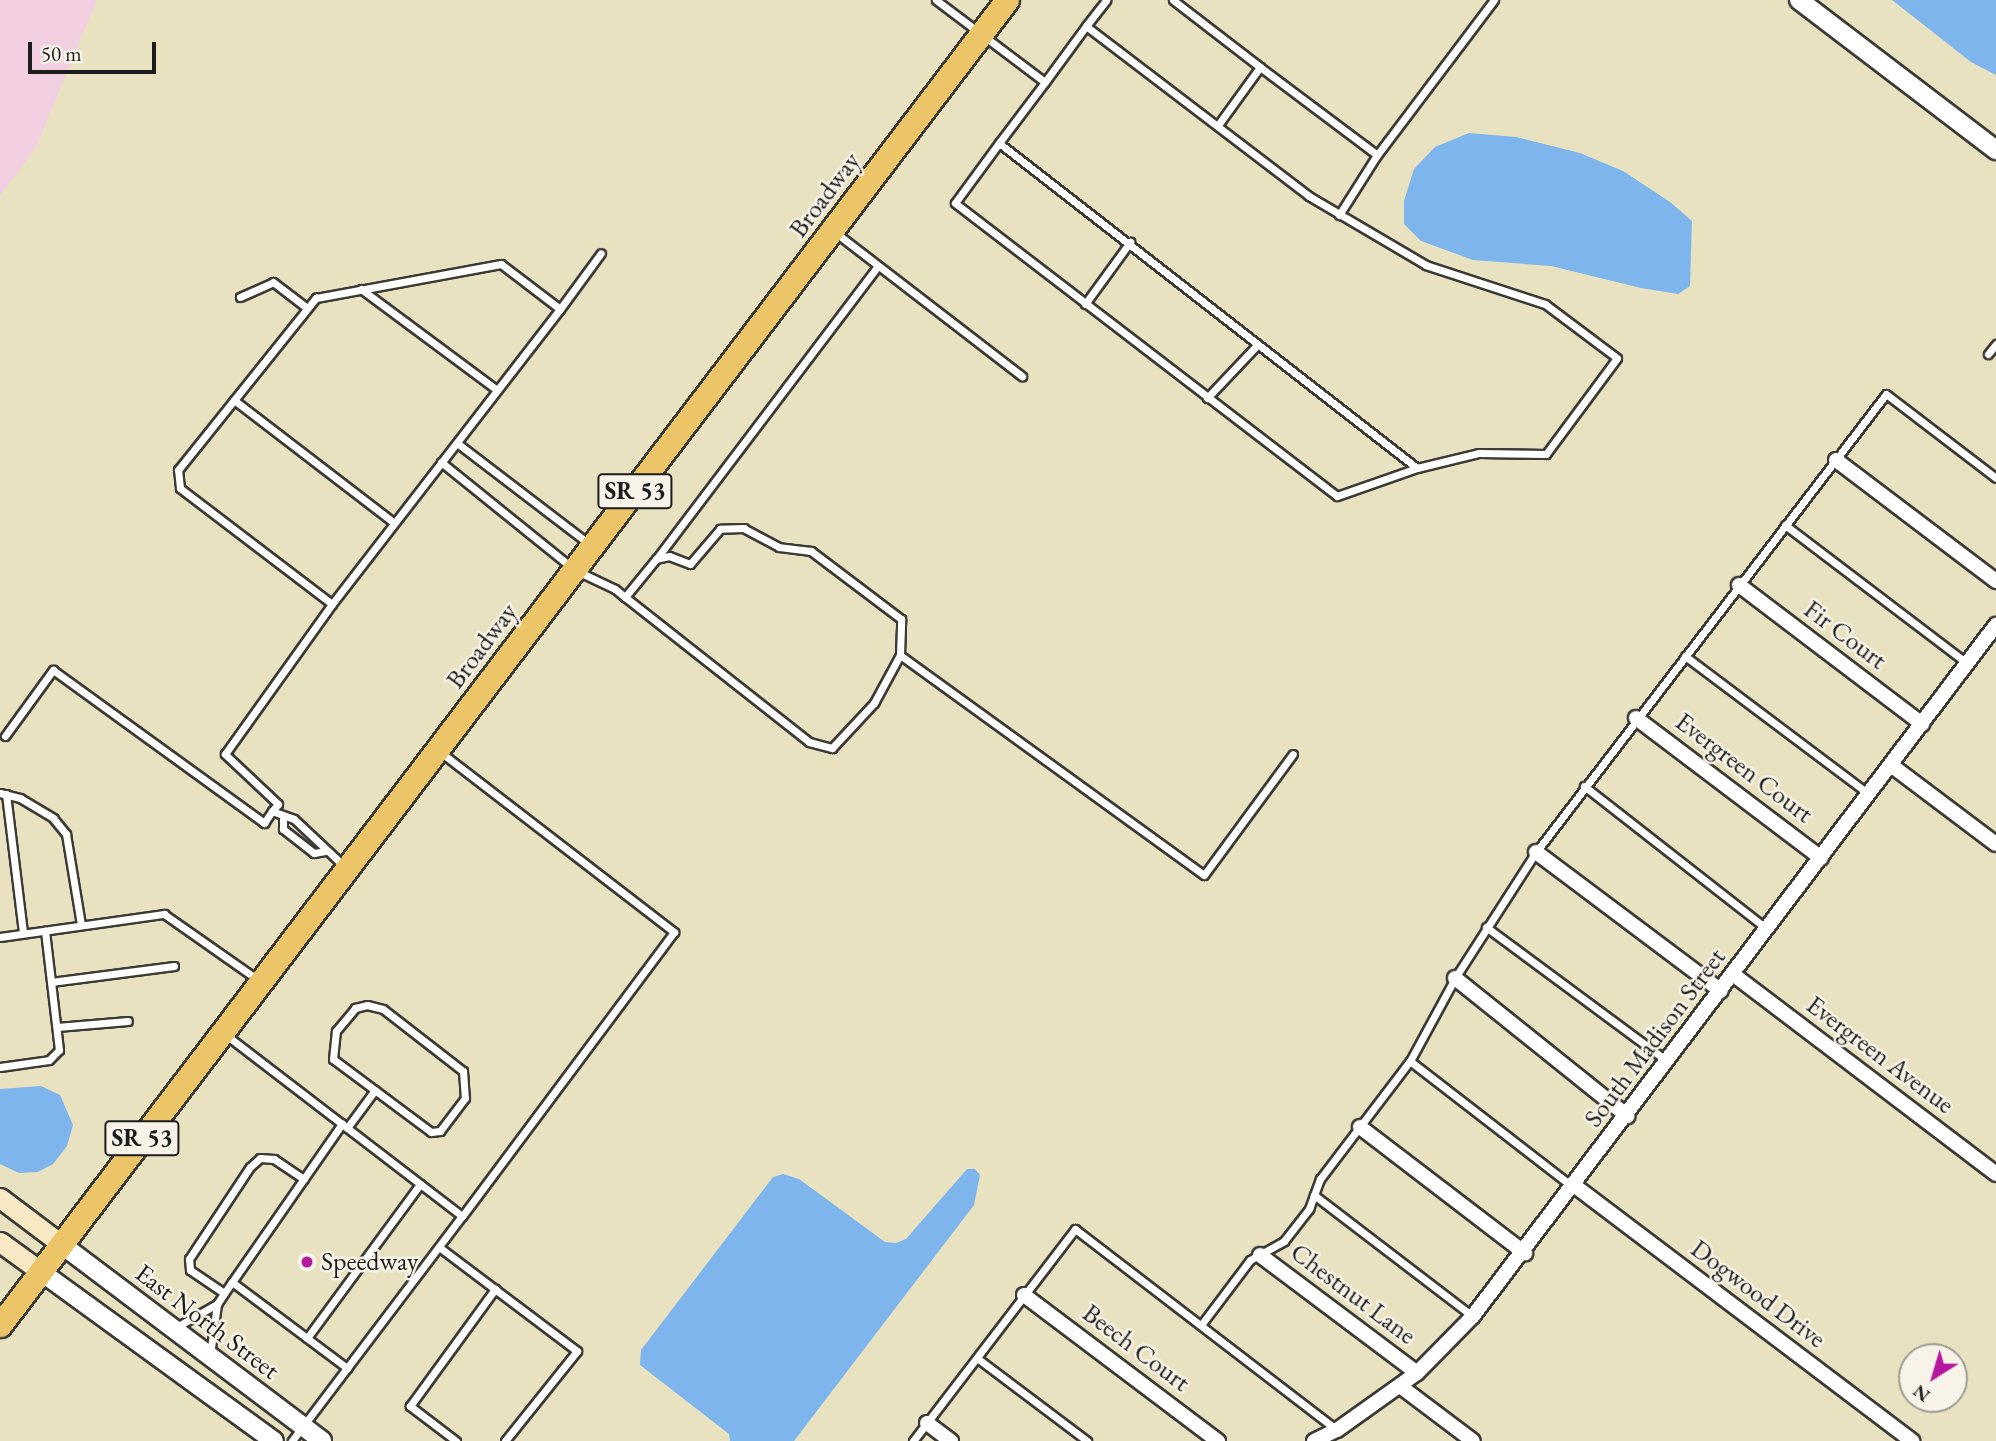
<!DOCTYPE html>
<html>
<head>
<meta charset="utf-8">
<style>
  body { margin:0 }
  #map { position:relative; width:1996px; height:1441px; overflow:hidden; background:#e9e2c0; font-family:"EB Garamond",serif }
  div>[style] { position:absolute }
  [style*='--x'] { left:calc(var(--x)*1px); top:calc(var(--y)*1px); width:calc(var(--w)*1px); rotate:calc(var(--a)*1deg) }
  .built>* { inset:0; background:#f2cfe1 }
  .water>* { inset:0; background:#7eb5ed }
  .roads { filter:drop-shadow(2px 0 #3b3a35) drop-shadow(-2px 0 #3b3a35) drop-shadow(0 2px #3b3a35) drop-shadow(0 -2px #3b3a35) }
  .service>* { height:7px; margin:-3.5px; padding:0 3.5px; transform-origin:3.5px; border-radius:3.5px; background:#fff }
  .minor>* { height:14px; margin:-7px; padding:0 7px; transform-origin:7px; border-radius:7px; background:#fff }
  .tertiary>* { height:18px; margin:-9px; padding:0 9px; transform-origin:9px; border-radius:9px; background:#fff }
  .secondary>* { height:19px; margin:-9.5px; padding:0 9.5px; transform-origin:9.5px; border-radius:9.5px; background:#f8e8c3 }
  .primary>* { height:23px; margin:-11.5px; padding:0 11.5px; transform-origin:11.5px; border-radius:11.5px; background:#edc569 }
  .dots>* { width:19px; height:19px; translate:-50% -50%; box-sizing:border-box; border:4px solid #f7f3e8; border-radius:50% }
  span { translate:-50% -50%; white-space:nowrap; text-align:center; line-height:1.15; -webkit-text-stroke:5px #f7f3e8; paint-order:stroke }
  .shield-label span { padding:2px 5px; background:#f7f3e8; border:2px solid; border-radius:5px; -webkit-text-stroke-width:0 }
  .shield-label { font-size:24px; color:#1c1c1c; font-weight:700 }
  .street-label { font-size:26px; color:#1c1c1c }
  .poi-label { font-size:26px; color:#1c1c1c }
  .left { translate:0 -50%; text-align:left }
  .north { position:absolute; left:1898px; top:1343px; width:70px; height:70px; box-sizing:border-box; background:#f7f3e8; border:2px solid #9f9d96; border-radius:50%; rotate:217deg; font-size:19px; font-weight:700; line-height:28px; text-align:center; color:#1c1c1c }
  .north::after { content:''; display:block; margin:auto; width:24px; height:32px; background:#b5179e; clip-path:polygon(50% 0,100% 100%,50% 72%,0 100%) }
  .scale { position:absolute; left:28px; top:42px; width:128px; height:32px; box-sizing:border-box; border:4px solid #1c1c1c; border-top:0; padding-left:9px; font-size:21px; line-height:24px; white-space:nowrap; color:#1c1c1c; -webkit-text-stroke:5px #f7f3e8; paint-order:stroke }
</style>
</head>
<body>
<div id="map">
  <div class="built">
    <i style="clip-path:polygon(0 0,97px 0,35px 149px,0 195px)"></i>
  </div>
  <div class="water">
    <i style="clip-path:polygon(1892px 0,1996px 0,1996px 75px,1971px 62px)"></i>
    <i style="clip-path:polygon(1469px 133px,1516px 137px,1580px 153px,1623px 171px,1670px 202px,1692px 221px,1690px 286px,1678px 294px,1641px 288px,1551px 266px,1473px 260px,1421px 241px,1404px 224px,1404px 201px,1414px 169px,1435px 147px)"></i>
    <i style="clip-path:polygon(41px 1086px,60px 1095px,73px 1125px,67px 1146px,53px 1164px,38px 1172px,19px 1173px,0 1164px,0 1089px)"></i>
    <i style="clip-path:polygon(967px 1169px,975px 1169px,980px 1175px,974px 1205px,794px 1441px,730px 1441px,729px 1434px,640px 1365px,641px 1350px,773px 1177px,783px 1174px,799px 1179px,885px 1242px,896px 1243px,906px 1239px)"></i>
  </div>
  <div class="roads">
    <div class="service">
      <i style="--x:936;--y:0;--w:136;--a:37"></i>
      <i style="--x:1045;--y:82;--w:76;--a:127"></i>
      <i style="--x:999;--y:143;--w:529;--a:37.87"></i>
      <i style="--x:1417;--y:468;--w:64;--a:-13.6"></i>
      <i style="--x:1479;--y:453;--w:67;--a:0.9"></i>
      <i style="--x:1546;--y:454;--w:119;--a:-53.5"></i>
      <i style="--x:1617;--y:358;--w:90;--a:-143.1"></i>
      <i style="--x:1545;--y:304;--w:125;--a:-161.9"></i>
      <i style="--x:1426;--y:265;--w:136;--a:-149.5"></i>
      <i style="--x:1309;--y:196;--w:280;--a:-142.7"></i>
      <i style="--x:1086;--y:26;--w:69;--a:126.2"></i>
      <i style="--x:1173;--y:0;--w:110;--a:37.6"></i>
      <i style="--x:1260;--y:67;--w:72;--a:125.9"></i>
      <i style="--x:1086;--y:26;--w:33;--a:-52"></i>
      <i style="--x:1260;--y:67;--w:146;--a:36.9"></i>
      <i style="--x:999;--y:143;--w:74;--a:126.3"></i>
      <i style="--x:955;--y:203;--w:481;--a:37.5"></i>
      <i style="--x:1337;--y:496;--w:85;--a:-19.3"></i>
      <i style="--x:1339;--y:215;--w:71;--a:-57.7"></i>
      <i style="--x:1377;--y:155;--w:194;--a:-53"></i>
      <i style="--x:836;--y:233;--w:235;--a:37.6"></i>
      <i style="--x:501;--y:264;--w:74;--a:37.3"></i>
      <i style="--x:560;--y:309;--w:373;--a:127.7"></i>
      <i style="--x:332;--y:604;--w:191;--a:-142.7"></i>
      <i style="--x:180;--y:488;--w:18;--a:-96"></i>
      <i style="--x:178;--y:470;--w:221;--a:-51.3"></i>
      <i style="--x:316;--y:298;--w:188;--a:-10.4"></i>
      <i style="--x:361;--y:289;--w:169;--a:36.6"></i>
      <i style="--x:240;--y:297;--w:36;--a:-24"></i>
      <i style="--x:273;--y:282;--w:43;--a:37.4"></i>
      <i style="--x:1085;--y:304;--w:77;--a:-54"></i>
      <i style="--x:560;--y:309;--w:69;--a:-53.8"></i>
      <i style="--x:1988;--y:354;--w:13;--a:-51"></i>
      <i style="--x:1207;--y:398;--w:74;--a:-46.6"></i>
      <i style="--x:234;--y:400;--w:200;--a:37.5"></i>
      <i style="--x:457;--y:443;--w:166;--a:37.4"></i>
      <i style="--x:441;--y:462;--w:172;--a:38.9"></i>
      <i style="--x:575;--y:570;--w:44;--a:25.4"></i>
      <i style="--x:615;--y:589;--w:13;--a:39"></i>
      <i style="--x:625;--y:597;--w:234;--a:38.2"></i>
      <i style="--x:809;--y:742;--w:24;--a:15"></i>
      <i style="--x:832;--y:748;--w:62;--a:-47"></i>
      <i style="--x:874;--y:703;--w:55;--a:-61.6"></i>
      <i style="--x:900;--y:655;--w:36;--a:-88"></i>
      <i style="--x:901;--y:619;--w:113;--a:-142.9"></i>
      <i style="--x:811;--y:551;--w:32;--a:-173"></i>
      <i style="--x:779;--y:547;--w:40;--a:-152"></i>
      <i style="--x:744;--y:528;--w:24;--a:178"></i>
      <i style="--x:720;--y:529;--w:46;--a:130.6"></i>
      <i style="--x:690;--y:564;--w:22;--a:-159"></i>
      <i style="--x:669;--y:556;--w:13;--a:167"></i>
      <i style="--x:656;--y:559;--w:49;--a:129.2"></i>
      <i style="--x:1785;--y:525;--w:228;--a:37.2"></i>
      <i style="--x:657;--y:558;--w:366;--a:-52.9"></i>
      <i style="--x:900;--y:655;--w:375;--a:35.9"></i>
      <i style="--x:1204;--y:875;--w:150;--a:-53.7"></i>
      <i style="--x:1685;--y:656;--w:230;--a:36.9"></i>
      <i style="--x:5;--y:736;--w:82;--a:-54"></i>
      <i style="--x:53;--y:670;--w:261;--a:35.9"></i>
      <i style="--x:264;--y:823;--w:14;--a:-56"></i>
      <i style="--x:272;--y:811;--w:23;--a:20"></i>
      <i style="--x:294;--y:819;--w:67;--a:43.2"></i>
      <i style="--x:439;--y:751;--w:297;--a:37.6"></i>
      <i style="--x:674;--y:932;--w:354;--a:126.7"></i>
      <i style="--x:1584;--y:786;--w:232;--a:38"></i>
      <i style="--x:0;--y:793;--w:21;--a:14"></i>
      <i style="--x:20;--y:798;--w:39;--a:31"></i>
      <i style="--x:53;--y:818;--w:21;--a:51"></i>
      <i style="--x:66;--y:834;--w:92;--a:80.6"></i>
      <i style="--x:6;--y:794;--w:140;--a:83"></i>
      <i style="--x:272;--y:811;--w:9;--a:-49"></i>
      <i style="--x:278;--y:804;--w:73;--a:-136.7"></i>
      <i style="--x:225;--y:754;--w:184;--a:-54.5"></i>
      <i style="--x:283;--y:819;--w:10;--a:90"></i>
      <i style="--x:283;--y:829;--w:39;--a:38"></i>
      <i style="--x:314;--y:853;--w:11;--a:-10"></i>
      <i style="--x:1486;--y:927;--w:225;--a:36.5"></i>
      <i style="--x:0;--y:937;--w:166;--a:-8"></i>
      <i style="--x:164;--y:914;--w:113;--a:35"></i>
      <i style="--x:51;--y:982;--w:124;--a:-7.4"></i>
      <i style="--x:367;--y:1005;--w:16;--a:14"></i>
      <i style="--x:383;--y:1009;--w:101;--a:37.8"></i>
      <i style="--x:463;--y:1071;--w:27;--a:86"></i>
      <i style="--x:465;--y:1098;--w:41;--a:127.1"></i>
      <i style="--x:440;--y:1131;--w:9;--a:174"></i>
      <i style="--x:431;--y:1132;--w:122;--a:-143.3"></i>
      <i style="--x:333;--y:1059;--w:28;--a:-84"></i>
      <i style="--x:336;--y:1031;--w:30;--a:-50"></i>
      <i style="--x:355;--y:1008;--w:12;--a:-14"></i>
      <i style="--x:57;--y:1027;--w:71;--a:-4.8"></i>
      <i style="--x:226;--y:1035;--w:297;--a:37.5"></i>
      <i style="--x:462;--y:1216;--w:282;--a:127.1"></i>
      <i style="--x:1410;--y:1061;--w:206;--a:37.7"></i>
      <i style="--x:0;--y:1067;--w:49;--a:-8.1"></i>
      <i style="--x:49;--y:1060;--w:14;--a:-45"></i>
      <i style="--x:59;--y:1050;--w:120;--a:-96.7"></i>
      <i style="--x:347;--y:1128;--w:47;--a:-53.6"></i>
      <i style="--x:1314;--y:1195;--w:199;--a:37.4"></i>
      <i style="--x:439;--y:1247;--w:173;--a:37"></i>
      <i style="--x:577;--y:1351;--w:115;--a:128.7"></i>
      <i style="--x:232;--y:1282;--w:193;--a:-55.2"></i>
      <i style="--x:224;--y:1293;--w:41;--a:-145.9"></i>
      <i style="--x:190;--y:1270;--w:11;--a:-95"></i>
      <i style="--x:189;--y:1259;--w:110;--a:-56.5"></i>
      <i style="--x:250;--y:1167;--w:13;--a:-42"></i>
      <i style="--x:260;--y:1158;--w:14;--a:4"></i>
      <i style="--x:274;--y:1159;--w:36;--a:34"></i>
      <i style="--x:1201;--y:1325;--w:81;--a:-53"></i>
      <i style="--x:1250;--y:1260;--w:39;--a:-29"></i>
      <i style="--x:1284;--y:1241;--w:41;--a:-52"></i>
      <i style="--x:1309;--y:1209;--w:32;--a:-70"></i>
      <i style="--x:1320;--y:1179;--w:148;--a:-52.7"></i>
      <i style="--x:1410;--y:1061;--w:94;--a:-61.5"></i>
      <i style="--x:1455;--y:978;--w:150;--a:-57.3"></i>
      <i style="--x:1536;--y:852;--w:576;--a:-52.61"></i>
      <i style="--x:1886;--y:394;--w:138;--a:37.4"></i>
      <i style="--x:173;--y:1329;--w:51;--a:-29.6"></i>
      <i style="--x:217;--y:1304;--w:27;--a:-56"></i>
      <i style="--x:232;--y:1282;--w:144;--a:36.8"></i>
      <i style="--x:307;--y:1338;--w:191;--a:-53.7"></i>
      <i style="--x:210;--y:1355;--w:51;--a:-82.2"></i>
      <i style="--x:977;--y:1358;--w:138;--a:37"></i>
      <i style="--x:456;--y:1441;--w:58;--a:-142.7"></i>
      <i style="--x:410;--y:1406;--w:145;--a:-54"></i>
      <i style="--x:913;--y:1441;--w:267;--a:-52.6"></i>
      <i style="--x:1075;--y:1229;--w:330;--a:37.5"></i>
    </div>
    <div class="minor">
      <i style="--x:1836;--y:460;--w:201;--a:37.1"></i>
      <i style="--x:1739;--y:585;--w:230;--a:37.2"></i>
      <i style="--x:1636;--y:718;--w:232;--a:37.1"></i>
      <i style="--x:1891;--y:765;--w:131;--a:37"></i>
      <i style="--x:1536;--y:852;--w:231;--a:36.9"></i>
      <i style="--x:1734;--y:975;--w:329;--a:37.2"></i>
      <i style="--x:1455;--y:978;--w:221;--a:38.7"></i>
      <i style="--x:1360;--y:1127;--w:208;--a:37.4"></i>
      <i style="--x:1575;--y:1186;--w:423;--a:37.1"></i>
      <i style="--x:1260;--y:1255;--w:196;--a:36.9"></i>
      <i style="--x:1024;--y:1295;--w:243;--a:37"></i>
      <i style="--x:1400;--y:1386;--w:91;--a:37"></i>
      <i style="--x:927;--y:1423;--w:30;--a:37"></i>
      <i style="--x:1314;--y:1441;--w:25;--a:-26"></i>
      <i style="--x:1337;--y:1430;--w:98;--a:-35.5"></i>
      <i style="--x:1417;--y:1373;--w:80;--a:-45.5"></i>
      <i style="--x:1473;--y:1316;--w:867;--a:-52.88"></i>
    </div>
    <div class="tertiary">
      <i style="--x:1799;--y:0;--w:248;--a:37.3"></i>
      <i style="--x:61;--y:1244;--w:327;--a:37"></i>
      <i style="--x:40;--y:1271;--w:289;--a:36"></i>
    </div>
    <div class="secondary">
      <i style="--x:0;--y:1198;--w:76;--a:37"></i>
      <i style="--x:0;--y:1242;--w:49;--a:35.9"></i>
    </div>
    <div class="primary">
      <i style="--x:0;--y:1325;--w:1664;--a:-52.77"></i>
    </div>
  </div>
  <div class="dots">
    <i style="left:307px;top:1262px;background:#b5179e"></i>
  </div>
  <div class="shield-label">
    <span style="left:635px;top:491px">SR 53</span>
    <span style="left:142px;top:1138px">SR 53</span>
  </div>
  <div class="street-label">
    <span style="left:825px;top:195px;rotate:-53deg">Broadway</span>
    <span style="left:1845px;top:635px;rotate:37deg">Fir Court</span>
    <span style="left:482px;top:646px;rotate:-53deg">Broadway</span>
    <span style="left:1744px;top:768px;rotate:37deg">Evergreen Court</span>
    <span style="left:1655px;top:1038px;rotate:-53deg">South Madison Street</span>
    <span style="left:1880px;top:1055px;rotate:37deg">Evergreen Avenue</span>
    <span style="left:1353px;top:1294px;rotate:37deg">Chestnut Lane</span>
    <span style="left:1758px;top:1294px;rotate:37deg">Dogwood Drive</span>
    <span style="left:207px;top:1322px;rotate:37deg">East North Street</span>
    <span style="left:1136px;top:1348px;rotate:37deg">Beech Court</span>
  </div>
  <div class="poi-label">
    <span class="left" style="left:321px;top:1262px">Speedway</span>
  </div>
  <div class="north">N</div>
  <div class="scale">50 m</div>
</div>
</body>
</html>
